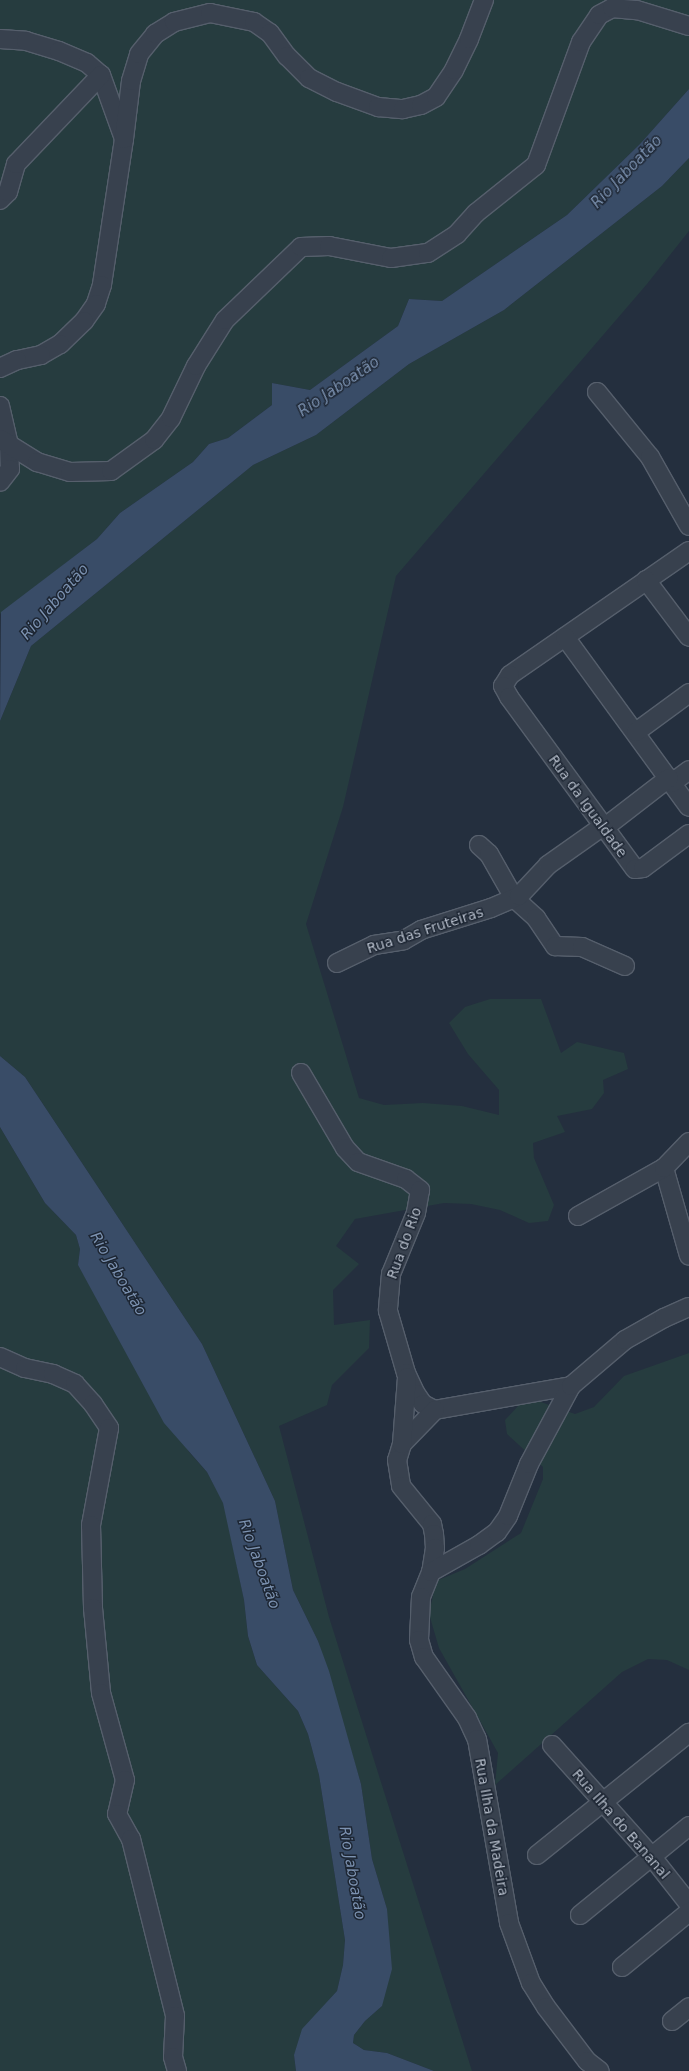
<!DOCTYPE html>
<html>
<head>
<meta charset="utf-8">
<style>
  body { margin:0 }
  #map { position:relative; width:689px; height:2071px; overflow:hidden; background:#242f3e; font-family:"DejaVu Sans",sans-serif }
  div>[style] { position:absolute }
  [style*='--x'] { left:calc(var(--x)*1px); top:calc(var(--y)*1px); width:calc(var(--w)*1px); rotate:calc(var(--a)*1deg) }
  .green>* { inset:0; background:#263c3f }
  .water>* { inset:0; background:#394c67 }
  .roads { filter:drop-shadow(1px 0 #565f6c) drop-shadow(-1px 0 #565f6c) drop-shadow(0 1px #565f6c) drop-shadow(0 -1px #565f6c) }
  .minor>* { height:18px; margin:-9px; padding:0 9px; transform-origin:9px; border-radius:9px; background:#38414e }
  span { translate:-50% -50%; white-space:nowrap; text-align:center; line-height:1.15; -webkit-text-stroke:3px #1d2633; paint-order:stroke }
  .street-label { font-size:14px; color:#b4bcc9 }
  .water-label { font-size:15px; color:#7c92b1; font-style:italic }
</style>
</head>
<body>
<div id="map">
  <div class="green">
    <i style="clip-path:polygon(0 0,689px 0,689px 89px,640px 144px,567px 215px,442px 301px,409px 299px,398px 326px,310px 390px,272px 383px,272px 405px,228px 438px,209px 444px,193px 462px,120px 513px,97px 539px,0 614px)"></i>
    <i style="clip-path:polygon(689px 158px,689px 231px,647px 284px,396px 576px,343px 807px,306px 924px,359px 1098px,384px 1105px,423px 1103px,462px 1106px,499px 1115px,499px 1090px,468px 1054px,449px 1023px,465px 1007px,490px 999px,541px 999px,561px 1053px,577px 1042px,624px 1053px,628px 1069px,603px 1080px,604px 1093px,592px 1109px,557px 1116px,565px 1132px,533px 1143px,534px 1158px,554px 1205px,548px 1221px,529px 1223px,500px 1210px,471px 1204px,444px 1203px,355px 1219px,336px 1246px,359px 1264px,333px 1290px,334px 1325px,370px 1320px,369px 1348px,332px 1385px,327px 1405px,279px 1426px,329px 1617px,472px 2071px,434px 2071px,387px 2053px,364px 2050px,353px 2043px,354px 2035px,365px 2021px,382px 2006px,387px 1909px,372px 1859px,361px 1784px,318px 1641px,293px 1590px,275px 1501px,202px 1344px,25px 1077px,0 1056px,0 721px,31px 646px,253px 465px,316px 435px,409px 364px,504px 310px,662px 186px)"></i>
    <i style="clip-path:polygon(0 1127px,45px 1203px,76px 1235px,80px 1249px,78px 1265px,189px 1452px,207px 1472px,224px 1503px,244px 1600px,248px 1636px,257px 1665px,298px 1711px,308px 1734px,319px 1775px,345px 1940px,343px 1965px,337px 1991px,321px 2009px,294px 2055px,296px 2071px,0 2071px)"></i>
    <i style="clip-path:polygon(689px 1353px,689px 1670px,667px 1660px,648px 1659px,622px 1672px,495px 1785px,498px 1753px,439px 1648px,429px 1614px,436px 1581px,465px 1569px,521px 1533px,543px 1479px,543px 1467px,507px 1434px,505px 1420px,519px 1405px,538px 1401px,575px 1414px,594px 1407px,624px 1376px)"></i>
  </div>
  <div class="water">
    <i style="clip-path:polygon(689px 89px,689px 158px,662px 186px,504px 310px,409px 364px,316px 435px,253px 465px,31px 646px,0 721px,1px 612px,97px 539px,120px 513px,193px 462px,209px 444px,228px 438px,272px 405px,272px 383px,310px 390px,398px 326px,409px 299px,442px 301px,567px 215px,640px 144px)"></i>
    <i style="clip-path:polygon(0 1056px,25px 1077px,202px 1344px,275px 1501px,293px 1590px,318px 1641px,329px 1671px,361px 1784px,372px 1859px,387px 1909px,392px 1969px,382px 2006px,365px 2021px,354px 2035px,353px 2043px,364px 2050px,387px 2053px,434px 2071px,296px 2071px,294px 2055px,302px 2029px,337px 1991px,343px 1965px,345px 1940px,319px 1775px,308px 1734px,298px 1711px,257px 1665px,248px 1636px,244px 1600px,223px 1503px,207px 1472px,164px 1423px,78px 1265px,80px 1249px,76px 1235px,45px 1203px,0 1127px)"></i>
  </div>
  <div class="roads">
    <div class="minor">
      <i style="--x:0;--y:39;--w:26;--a:4"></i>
      <i style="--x:26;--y:41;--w:34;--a:17"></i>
      <i style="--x:59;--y:51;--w:30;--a:23"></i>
      <i style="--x:87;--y:63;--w:18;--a:41"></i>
      <i style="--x:101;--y:75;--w:68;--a:70.2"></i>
      <i style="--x:124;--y:139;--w:148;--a:98.6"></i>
      <i style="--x:102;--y:285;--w:20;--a:108"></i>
      <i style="--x:96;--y:304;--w:21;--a:125"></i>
      <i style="--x:84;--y:321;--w:33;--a:136"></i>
      <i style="--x:60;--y:344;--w:22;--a:150"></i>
      <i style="--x:41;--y:355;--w:25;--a:168"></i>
      <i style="--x:17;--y:360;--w:19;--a:155"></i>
      <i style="--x:124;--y:139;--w:58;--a:-83.1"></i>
      <i style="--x:131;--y:81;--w:28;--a:-73"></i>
      <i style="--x:139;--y:54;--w:26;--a:-51"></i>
      <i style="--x:155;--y:34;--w:22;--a:-32"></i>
      <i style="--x:174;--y:22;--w:37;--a:-14"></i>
      <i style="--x:210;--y:13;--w:45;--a:11.6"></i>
      <i style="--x:254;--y:22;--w:19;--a:35"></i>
      <i style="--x:270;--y:33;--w:29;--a:54"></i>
      <i style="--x:287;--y:56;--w:31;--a:45"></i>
      <i style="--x:309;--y:78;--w:31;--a:27"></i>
      <i style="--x:337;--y:92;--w:44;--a:20.1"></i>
      <i style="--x:378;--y:107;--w:25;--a:5"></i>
      <i style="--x:403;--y:109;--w:18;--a:-13"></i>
      <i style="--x:421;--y:105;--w:17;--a:-28"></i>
      <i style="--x:436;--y:97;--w:32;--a:-56"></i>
      <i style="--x:454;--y:70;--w:34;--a:-64"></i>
      <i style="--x:469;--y:39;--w:42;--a:-69"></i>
      <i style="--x:0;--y:200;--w:11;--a:-45"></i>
      <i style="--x:8;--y:192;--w:29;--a:-74"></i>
      <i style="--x:16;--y:164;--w:123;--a:-46.3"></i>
      <i style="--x:597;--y:392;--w:84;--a:50.8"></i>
      <i style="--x:650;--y:457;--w:79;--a:60.5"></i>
      <i style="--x:0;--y:406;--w:39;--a:77"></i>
      <i style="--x:9;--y:444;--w:25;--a:88"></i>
      <i style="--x:10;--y:469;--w:16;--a:128"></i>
      <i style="--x:0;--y:439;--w:44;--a:31.9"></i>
      <i style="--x:37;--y:462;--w:34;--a:17"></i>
      <i style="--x:70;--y:472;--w:41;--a:-1.4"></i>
      <i style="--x:111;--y:471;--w:53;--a:-35.8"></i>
      <i style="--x:154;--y:440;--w:28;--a:-52"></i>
      <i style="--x:171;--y:418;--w:58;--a:-64.3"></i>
      <i style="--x:196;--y:366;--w:54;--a:-57.8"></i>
      <i style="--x:225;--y:320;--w:105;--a:-43.8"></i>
      <i style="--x:301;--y:247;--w:28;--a:-2"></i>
      <i style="--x:329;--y:246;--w:63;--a:11"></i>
      <i style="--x:391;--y:258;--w:37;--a:-8"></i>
      <i style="--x:428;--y:253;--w:35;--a:-33"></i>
      <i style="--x:457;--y:234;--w:28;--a:-48"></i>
      <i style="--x:476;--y:213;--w:77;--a:-38.7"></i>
      <i style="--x:536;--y:165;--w:131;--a:-69.9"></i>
      <i style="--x:581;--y:42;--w:32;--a:-56"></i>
      <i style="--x:599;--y:15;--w:15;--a:-28"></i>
      <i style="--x:612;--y:8;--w:25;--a:5"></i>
      <i style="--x:637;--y:10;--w:54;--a:17.1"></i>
      <i style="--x:689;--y:551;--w:218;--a:145.3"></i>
      <i style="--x:510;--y:675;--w:13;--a:122"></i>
      <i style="--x:503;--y:686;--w:13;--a:61"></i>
      <i style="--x:509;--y:697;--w:213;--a:53.8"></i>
      <i style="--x:635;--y:869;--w:8;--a:-7"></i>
      <i style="--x:643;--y:868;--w:57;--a:-36.5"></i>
      <i style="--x:646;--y:580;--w:71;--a:53"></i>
      <i style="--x:565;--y:637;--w:210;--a:53.9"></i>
      <i style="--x:636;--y:732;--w:66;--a:-36.3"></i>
      <i style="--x:672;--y:783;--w:21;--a:-37"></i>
      <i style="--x:604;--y:828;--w:82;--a:-37.6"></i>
      <i style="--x:479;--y:845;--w:13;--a:42"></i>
      <i style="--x:489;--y:854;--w:51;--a:60.4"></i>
      <i style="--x:514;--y:898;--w:30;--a:42"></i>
      <i style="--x:536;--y:918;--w:34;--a:56"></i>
      <i style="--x:555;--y:946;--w:27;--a:2"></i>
      <i style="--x:582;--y:947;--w:47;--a:23.8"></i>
      <i style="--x:337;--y:963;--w:41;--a:-25.9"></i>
      <i style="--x:374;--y:945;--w:30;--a:-9"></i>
      <i style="--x:404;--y:940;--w:20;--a:-30"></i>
      <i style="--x:421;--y:930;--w:73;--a:-17.4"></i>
      <i style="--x:491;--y:908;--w:30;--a:-23"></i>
      <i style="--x:519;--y:896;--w:42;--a:-46.9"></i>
      <i style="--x:548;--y:865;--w:67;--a:-35.3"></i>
      <i style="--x:301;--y:1073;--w:87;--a:59.6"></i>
      <i style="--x:345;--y:1148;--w:19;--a:47"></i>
      <i style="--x:358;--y:1162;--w:51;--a:19.5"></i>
      <i style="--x:406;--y:1179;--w:18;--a:38"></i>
      <i style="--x:420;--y:1190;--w:23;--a:100"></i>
      <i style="--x:416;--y:1213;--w:66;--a:112.3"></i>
      <i style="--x:391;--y:1274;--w:37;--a:95"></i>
      <i style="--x:388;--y:1311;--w:65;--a:73.8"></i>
      <i style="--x:406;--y:1373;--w:23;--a:65"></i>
      <i style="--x:416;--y:1394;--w:12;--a:55"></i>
      <i style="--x:423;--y:1404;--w:13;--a:27"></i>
      <i style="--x:664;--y:1168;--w:91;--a:74.1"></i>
      <i style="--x:578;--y:1216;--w:98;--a:-29.2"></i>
      <i style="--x:664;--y:1168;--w:36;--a:-46"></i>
      <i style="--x:0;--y:1357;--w:27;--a:24"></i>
      <i style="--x:25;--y:1368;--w:29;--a:12"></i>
      <i style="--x:53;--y:1374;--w:24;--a:24"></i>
      <i style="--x:75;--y:1384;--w:27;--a:48"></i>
      <i style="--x:93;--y:1404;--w:29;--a:56"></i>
      <i style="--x:109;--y:1428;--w:99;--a:100.5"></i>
      <i style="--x:91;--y:1525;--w:83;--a:88.6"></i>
      <i style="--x:93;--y:1608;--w:85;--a:84.6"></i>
      <i style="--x:101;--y:1693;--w:90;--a:74.6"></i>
      <i style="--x:125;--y:1780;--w:35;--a:103"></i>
      <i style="--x:117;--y:1814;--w:29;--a:61"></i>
      <i style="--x:131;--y:1839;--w:182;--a:76"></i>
      <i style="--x:175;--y:2016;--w:41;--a:92.8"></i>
      <i style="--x:173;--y:2057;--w:15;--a:74"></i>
      <i style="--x:571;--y:1386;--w:138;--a:170"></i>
      <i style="--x:435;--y:1410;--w:47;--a:134.1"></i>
      <i style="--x:402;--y:1444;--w:17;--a:107"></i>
      <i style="--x:397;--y:1460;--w:26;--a:81"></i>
      <i style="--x:401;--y:1486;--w:49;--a:50.8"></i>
      <i style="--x:432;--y:1524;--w:10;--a:79"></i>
      <i style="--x:434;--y:1534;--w:14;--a:86"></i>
      <i style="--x:435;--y:1548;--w:24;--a:99"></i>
      <i style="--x:431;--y:1572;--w:27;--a:112"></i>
      <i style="--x:421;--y:1597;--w:43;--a:92.7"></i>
      <i style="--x:419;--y:1640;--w:18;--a:74"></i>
      <i style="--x:424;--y:1657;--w:75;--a:54.8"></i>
      <i style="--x:467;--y:1718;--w:23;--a:65"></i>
      <i style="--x:477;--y:1739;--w:187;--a:80.1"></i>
      <i style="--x:509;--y:1923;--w:64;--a:69.9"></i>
      <i style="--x:531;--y:1983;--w:28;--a:58"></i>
      <i style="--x:546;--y:2007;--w:68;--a:52.8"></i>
      <i style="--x:587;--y:2061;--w:16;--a:38"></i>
      <i style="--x:402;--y:1444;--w:67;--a:-85.7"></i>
      <i style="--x:431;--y:1572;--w:55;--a:-29.4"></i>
      <i style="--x:479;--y:1545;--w:22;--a:-36"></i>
      <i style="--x:497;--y:1532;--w:19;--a:-55"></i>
      <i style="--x:508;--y:1516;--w:56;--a:-68"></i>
      <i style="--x:529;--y:1464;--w:89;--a:-61.7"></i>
      <i style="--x:571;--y:1386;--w:71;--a:-40.4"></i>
      <i style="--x:625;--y:1340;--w:45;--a:-29.4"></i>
      <i style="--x:664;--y:1318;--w:27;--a:-24"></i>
      <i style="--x:552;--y:1745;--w:150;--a:48.2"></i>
      <i style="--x:652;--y:1857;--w:60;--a:51.8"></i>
      <i style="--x:537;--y:1855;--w:195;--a:-38.8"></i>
      <i style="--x:580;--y:1915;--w:141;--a:-39.2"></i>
      <i style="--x:622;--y:1967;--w:87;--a:-39.4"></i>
      <i style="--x:672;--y:2021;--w:22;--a:-39"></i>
    </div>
  </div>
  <div class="street-label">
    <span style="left:588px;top:806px;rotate:54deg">Rua da Igualdade</span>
    <span style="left:425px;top:930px;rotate:-18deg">Rua das Fruteiras</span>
    <span style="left:404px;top:1243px;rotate:-70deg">Rua do Rio</span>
    <span style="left:621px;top:1824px;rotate:49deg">Rua Ilha do Bananal</span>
    <span style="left:492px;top:1827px;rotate:80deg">Rua Ilha da Madeira</span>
  </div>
  <div class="water-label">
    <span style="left:627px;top:172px;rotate:-46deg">Rio Jaboatão</span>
    <span style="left:339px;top:387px;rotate:-34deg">Rio Jaboatão</span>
    <span style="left:55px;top:602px;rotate:-49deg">Rio Jaboatão</span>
    <span style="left:118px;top:1274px;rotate:59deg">Rio Jaboatão</span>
    <span style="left:259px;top:1564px;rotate:70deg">Rio Jaboatão</span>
    <span style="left:352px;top:1873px;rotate:80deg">Rio Jaboatão</span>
  </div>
</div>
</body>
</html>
